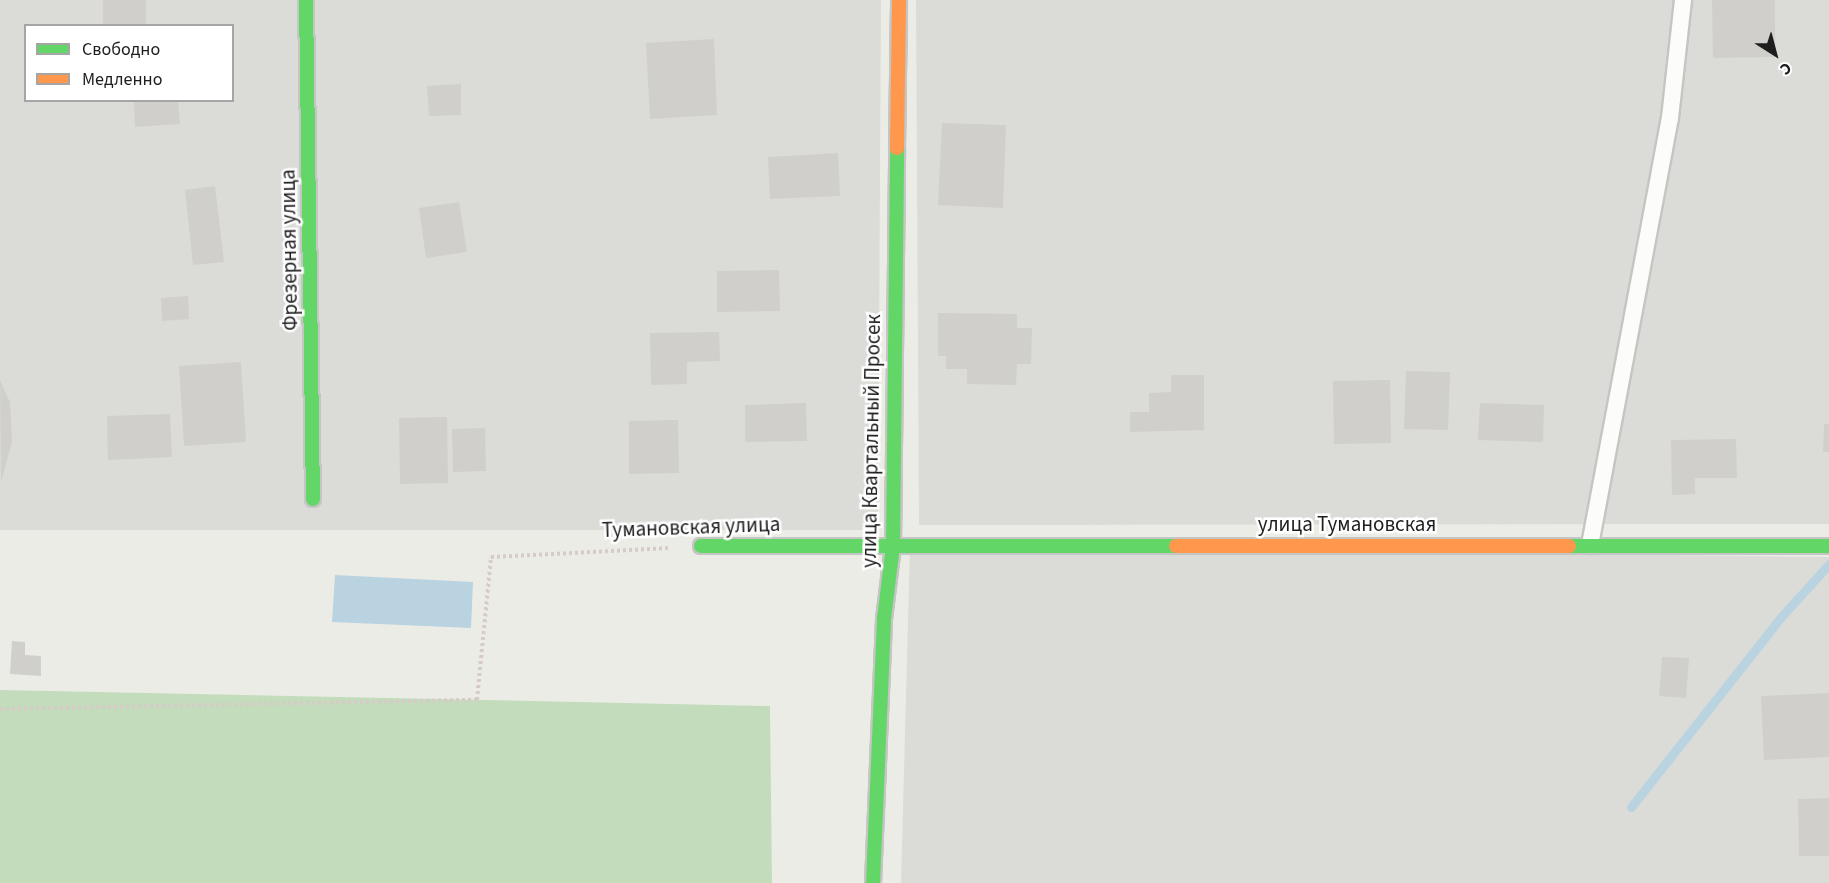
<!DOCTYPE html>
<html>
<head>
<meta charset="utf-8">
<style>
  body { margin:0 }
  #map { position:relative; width:1829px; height:883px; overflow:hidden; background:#ecece7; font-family:"Source Sans 3",sans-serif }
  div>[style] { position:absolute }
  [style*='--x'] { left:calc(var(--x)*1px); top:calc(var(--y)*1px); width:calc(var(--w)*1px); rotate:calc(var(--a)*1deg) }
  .residential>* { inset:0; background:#dbdbd8 }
  .forest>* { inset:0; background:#c3dcbc }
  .water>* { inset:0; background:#bad3e0 }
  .stream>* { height:9px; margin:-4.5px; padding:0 4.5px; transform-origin:4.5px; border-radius:4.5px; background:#bad3e0 }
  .building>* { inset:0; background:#d0cfcc }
  .path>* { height:4px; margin-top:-2px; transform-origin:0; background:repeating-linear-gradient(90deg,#d6cbc7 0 3px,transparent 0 6px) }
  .roads { filter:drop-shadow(2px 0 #c5c5c3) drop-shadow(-2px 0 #c5c5c3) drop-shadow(0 2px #c5c5c3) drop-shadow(0 -2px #c5c5c3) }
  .lane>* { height:16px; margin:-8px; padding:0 8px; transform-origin:8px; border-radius:8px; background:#fcfcfb }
  .fast>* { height:14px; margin:-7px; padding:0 7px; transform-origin:7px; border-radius:7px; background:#63d668 }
  .slow>* { height:14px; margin:-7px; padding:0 7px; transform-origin:7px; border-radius:7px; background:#ff974d }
  span { translate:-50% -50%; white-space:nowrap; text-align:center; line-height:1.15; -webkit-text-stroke:5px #fff; paint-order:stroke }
  .street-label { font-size:21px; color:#1e1e1e }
  .legend { position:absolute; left:24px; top:24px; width:210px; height:78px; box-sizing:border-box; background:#fff; border:2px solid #a5a5a5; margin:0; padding:8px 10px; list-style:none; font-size:18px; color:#1e1e1e }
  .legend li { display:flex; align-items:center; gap:12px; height:30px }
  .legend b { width:30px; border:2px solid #a5a5a5 }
  .north { position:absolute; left:1745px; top:24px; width:60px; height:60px; -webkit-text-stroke:4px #fff; paint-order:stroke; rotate:144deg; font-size:16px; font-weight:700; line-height:24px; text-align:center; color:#1e1e1e }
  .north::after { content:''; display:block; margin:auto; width:21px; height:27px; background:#1e1e1e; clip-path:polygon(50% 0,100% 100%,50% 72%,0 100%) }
</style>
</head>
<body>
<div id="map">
  <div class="residential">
    <i style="clip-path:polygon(evenodd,0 0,881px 0,878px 530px,0 530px,0 0,26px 26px,232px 26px,232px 100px,26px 100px,26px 26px)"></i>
    <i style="clip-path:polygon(916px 0,1829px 0,1829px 524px,919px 525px)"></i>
    <i style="clip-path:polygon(910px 546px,1829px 557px,1829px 883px,901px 883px)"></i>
  </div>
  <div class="forest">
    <i style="clip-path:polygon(0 690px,770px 706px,772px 883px,0 883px)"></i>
  </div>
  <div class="water">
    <i style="clip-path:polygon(335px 575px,473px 582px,471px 628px,332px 622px)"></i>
  </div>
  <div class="stream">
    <i style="--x:1631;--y:807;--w:242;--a:-51.7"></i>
    <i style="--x:1781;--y:617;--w:72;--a:-47.8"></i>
  </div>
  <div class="building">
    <i style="clip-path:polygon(103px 0,146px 0,146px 26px,103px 26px)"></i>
    <i style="clip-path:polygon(1712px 0,1775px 0,1775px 57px,1713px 58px)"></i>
    <i style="clip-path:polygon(714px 39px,717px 115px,650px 119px,646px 43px)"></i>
    <i style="clip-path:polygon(461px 84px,461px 115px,429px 116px,427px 86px)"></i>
    <i style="clip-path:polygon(134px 100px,178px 100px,180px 124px,135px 127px)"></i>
    <i style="clip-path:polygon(942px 123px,1006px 125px,1003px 208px,938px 205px)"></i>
    <i style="clip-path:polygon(838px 153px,840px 196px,770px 199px,768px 157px)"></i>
    <i style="clip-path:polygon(215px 186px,224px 262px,193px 265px,185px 190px)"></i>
    <i style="clip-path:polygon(459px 202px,467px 252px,426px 258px,419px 208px)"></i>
    <i style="clip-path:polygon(779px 270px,780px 311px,717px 312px,717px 271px)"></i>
    <i style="clip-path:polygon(188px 296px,189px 319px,162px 321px,161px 298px)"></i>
    <i style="clip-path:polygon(938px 313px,1017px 314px,1017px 328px,1032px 328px,1031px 364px,1017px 364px,1016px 385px,967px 384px,967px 369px,946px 369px,946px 356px,938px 356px)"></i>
    <i style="clip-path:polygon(719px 332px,720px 361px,687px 362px,687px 384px,651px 385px,650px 333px)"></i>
    <i style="clip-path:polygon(241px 362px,246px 442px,184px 446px,179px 366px)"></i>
    <i style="clip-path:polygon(1406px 371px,1450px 372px,1448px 430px,1404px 429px)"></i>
    <i style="clip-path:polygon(1171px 375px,1204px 375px,1204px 430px,1130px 432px,1130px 412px,1149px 412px,1149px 393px,1171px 392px)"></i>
    <i style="clip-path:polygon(0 380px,10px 402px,12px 442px,1px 482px)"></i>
    <i style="clip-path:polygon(1390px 380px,1391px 443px,1334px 444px,1333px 381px)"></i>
    <i style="clip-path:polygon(806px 403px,807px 441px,745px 442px,745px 405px)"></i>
    <i style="clip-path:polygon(1480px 403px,1544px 405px,1543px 442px,1478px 440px)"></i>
    <i style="clip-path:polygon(170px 414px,172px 457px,108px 460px,107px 416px)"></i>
    <i style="clip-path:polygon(447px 417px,448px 483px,400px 484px,399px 418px)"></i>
    <i style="clip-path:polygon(678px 420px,679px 473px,629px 474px,629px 421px)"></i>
    <i style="clip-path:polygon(1824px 424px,1829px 424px,1829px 452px,1823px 452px)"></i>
    <i style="clip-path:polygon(485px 428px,486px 471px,453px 472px,452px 429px)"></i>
    <i style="clip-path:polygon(1736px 439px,1737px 478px,1695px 478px,1695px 494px,1672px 495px,1671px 440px)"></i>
    <i style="clip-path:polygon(12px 641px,25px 642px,25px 655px,41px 656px,41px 676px,10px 674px)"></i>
    <i style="clip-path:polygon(1662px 657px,1689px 658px,1686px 698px,1659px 696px)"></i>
    <i style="clip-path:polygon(1829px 693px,1829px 757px,1764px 760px,1761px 696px)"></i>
    <i style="clip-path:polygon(1829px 798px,1829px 856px,1799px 856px,1798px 799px)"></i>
  </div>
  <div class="path">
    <i style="--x:0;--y:709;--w:477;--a:-1.1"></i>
    <i style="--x:477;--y:700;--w:144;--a:-84.4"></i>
    <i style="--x:491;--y:557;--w:179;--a:-2.9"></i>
  </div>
  <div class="roads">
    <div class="lane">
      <i style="--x:1590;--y:545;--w:434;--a:-79.4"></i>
      <i style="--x:1670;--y:118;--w:119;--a:-83.7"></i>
    </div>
    <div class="fast">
      <i style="--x:306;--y:0;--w:499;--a:89.2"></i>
      <i style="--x:701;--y:546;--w:475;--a:0"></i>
      <i style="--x:1569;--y:546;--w:260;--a:0"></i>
      <i style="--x:873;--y:883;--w:264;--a:-87.6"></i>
      <i style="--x:884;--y:619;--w:74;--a:-83"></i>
      <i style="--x:893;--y:546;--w:398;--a:-89.4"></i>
    </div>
    <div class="slow">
      <i style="--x:897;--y:148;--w:148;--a:-89.2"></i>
      <i style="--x:1176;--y:546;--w:393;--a:0"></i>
    </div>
  </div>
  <div class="street-label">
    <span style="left:289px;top:250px;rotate:-91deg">Фрезерная улица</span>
    <span style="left:871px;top:441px;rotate:-89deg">улица Квартальный Просек</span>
    <span style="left:1347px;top:524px">улица Тумановская</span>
    <span style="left:691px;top:527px;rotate:-2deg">Тумановская улица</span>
  </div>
  <ul class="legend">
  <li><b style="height:8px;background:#63d668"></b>Свободно</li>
  <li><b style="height:8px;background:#ff974d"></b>Медленно</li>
  </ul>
  <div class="north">С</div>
</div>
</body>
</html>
